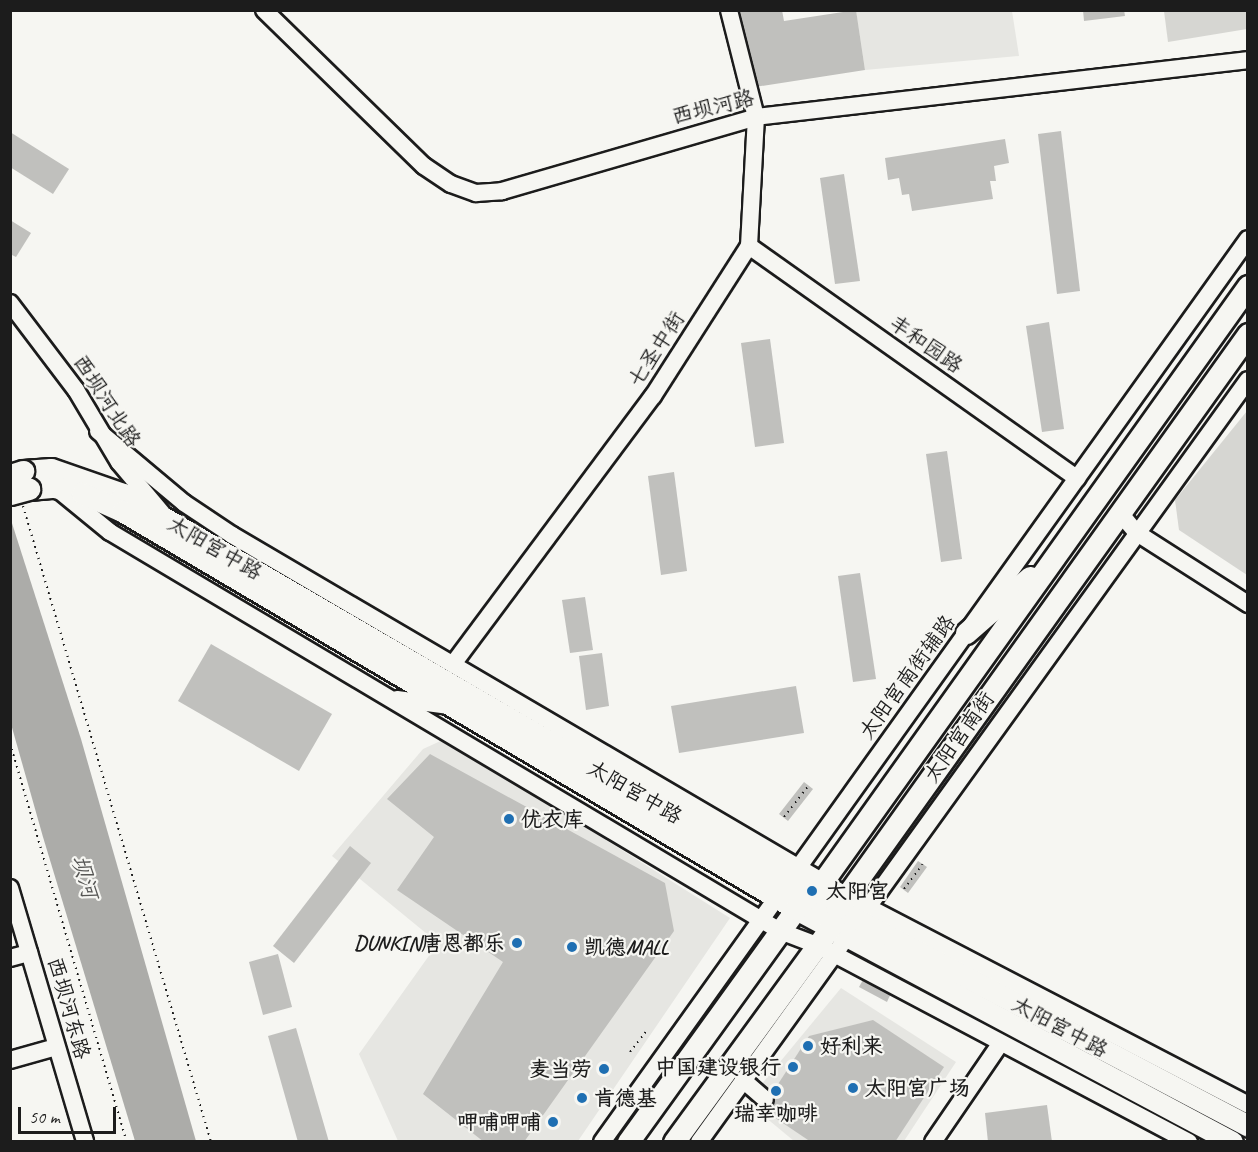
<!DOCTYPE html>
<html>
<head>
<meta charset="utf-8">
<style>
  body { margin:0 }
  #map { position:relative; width:1258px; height:1152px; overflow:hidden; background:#f6f6f2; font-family:Caveat,"LXGW WenKai TC",sans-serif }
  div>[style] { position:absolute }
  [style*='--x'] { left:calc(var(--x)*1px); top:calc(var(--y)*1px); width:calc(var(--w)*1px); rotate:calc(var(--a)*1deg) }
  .built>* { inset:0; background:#e6e6e2 }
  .green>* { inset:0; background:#d6d6d2 }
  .water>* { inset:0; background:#acaca9 }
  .building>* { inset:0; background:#c0c0bd }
  .path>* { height:2px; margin-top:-1px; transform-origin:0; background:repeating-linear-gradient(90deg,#1c1c1c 0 1.5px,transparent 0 6px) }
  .roads { filter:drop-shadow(2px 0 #1c1c1c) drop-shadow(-2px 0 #1c1c1c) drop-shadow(0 2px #1c1c1c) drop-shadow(0 -2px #1c1c1c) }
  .minor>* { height:16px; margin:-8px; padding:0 8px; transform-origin:8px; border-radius:8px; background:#f6f6f2 }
  .major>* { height:21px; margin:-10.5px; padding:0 10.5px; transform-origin:10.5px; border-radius:10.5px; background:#f6f6f2 }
  .bridges { filter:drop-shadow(2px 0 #1c1c1c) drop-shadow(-2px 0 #1c1c1c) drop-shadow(0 2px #1c1c1c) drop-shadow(0 -2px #1c1c1c) }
  .major-bridge>* { height:21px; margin:-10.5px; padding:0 10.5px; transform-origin:10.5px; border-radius:10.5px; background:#f6f6f2 }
  .dots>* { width:16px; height:16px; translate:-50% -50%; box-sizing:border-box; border:3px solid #f6f6f2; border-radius:50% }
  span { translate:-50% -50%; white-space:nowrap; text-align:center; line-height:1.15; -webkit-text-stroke:4.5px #f6f6f2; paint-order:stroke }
  .street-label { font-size:21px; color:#1c1c1c }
  .poi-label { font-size:21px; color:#1c1c1c; font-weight:700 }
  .left { translate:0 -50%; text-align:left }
  .right { translate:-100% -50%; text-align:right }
  .water-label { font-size:22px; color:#565654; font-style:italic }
  .frame { position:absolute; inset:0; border:12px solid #1c1c1c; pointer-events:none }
  .scale { position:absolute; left:18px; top:1107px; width:98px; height:27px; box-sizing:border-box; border:3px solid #1c1c1c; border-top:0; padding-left:8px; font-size:18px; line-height:21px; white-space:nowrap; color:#1c1c1c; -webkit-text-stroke:4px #f6f6f2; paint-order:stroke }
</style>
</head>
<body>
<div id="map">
  <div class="built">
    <i style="clip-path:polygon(856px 11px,1012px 11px,1019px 56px,865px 70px)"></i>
    <i style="clip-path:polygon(445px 739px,730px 918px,578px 1141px,398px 1141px,359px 1054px,438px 943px,332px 856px,423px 749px)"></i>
    <i style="clip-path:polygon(841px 988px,956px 1062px,904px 1141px,794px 1141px,747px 1102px)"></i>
  </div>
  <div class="green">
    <i style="clip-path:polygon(1164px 11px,1247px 11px,1247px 29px,1168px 42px)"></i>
    <i style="clip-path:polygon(1247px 411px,1247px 575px,1179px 530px,1175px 500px)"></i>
  </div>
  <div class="water">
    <i style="clip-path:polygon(10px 517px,81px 739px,196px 1141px,135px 1141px,43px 837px,11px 724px)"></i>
  </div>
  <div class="building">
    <i style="clip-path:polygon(735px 10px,782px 10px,784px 21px,856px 10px,865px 70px,755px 87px)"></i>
    <i style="clip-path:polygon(1083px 10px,1124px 10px,1125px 16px,1084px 21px)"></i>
    <i style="clip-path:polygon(1061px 131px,1080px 291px,1057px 294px,1038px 134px)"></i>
    <i style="clip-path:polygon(10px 132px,69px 169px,53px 194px,10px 167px)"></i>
    <i style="clip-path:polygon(1005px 139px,1009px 163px,994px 166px,996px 181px,990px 181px,993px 199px,912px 211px,909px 194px,902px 195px,899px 178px,888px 180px,885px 158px)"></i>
    <i style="clip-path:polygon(844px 174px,860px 281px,835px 284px,820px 178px)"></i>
    <i style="clip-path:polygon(10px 220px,31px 233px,16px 257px,10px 254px)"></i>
    <i style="clip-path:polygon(1049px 322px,1064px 429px,1042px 432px,1026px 326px)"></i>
    <i style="clip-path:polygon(770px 339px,784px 443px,755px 447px,741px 343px)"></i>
    <i style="clip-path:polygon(947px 451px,962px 559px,941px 562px,926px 454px)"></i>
    <i style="clip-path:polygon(674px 472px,687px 571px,661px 575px,648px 476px)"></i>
    <i style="clip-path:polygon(860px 573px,876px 679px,853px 682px,838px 576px)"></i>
    <i style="clip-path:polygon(585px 597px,593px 650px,570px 653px,562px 600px)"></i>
    <i style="clip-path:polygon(211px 644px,332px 714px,299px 771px,178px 701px)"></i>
    <i style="clip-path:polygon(602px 653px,609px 706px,586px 710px,579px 656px)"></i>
    <i style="clip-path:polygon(796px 686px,804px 733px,679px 753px,671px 706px)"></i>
    <i style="clip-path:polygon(430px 754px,665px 883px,674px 931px,524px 1142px,484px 1142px,423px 1094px,503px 962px,397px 890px,434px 837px,387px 799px)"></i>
    <i style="clip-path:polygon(804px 782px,813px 789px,788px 821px,779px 814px)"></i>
    <i style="clip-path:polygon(350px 846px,371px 863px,294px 963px,273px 946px)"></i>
    <i style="clip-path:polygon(918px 861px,927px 867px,908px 893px,900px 887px)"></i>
    <i style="clip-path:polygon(278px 954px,292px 1007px,263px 1015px,249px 962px)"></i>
    <i style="clip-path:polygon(864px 978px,891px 993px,887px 1002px,859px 987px)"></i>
    <i style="clip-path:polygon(873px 1020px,944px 1067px,895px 1142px,811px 1142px,762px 1109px,809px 1036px)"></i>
    <i style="clip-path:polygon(296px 1028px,329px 1142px,298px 1142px,268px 1036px)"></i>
    <i style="clip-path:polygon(1047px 1105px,1052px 1142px,988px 1142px,985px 1113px)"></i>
  </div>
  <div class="path">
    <i style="--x:23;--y:506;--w:663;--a:73.53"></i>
    <i style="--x:10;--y:743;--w:416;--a:73.7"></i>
    <i style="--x:784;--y:817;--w:39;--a:-52"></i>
    <i style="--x:904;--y:889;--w:31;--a:-53"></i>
    <i style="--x:630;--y:1052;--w:29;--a:-52"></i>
  </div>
  <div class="roads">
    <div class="minor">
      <i style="--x:264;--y:10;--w:223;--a:44.3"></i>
      <i style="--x:424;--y:166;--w:32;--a:34"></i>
      <i style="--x:451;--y:184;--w:27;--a:20"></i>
      <i style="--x:476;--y:193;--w:26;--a:-4"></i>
      <i style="--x:502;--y:191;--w:265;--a:-16.2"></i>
      <i style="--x:756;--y:117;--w:495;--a:-6.6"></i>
      <i style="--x:749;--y:246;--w:402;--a:35.3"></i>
      <i style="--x:10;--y:303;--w:109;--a:52.8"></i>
      <i style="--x:76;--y:390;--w:84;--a:59.2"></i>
      <i style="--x:119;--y:462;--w:67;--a:49.9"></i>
      <i style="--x:98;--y:431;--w:112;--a:39.9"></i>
      <i style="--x:184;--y:503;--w:58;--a:33.7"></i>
      <i style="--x:232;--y:535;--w:713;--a:30.41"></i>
      <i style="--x:847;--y:896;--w:452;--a:27.5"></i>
      <i style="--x:55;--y:487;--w:71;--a:39.3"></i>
      <i style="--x:110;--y:532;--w:780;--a:30.77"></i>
      <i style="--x:780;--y:931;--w:40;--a:21"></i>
      <i style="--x:817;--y:945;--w:421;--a:27.9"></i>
      <i style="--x:1120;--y:513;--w:26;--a:50"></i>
      <i style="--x:1137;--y:533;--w:132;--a:32.6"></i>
      <i style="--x:453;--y:664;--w:334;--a:-53.3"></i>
      <i style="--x:653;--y:396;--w:178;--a:-57.4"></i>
      <i style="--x:749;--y:246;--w:129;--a:-86.9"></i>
      <i style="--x:756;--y:117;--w:110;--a:-104.2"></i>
      <i style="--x:397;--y:699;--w:51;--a:7.8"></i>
      <i style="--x:10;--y:888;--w:265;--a:73.5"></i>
      <i style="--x:863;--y:914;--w:658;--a:-54.21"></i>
      <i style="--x:10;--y:958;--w:20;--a:-15"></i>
      <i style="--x:10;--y:1060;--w:48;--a:-15.8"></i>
      <i style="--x:743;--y:1080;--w:29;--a:41"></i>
      <i style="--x:602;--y:1142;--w:1110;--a:-54.42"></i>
      <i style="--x:699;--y:1142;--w:243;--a:-54.2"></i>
      <i style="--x:933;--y:1142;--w:119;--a:-55.6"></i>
    </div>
    <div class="major">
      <i style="--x:23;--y:471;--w:28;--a:-4"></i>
      <i style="--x:51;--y:469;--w:76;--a:19.1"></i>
      <i style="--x:123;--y:494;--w:826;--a:30.17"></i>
      <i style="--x:837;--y:909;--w:465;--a:27.8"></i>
      <i style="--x:29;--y:489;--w:25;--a:-5"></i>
      <i style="--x:54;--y:487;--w:29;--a:12"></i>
      <i style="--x:82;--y:493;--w:44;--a:24.2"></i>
      <i style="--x:122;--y:511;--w:783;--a:30.56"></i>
      <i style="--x:796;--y:909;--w:494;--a:28.1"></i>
      <i style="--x:966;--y:633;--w:85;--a:-41.2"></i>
      <i style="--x:628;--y:1142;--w:287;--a:-54.2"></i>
      <i style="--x:796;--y:909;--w:40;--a:-46"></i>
      <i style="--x:824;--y:880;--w:730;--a:-54.48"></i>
      <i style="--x:674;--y:1142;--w:265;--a:-53.9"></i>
      <i style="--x:830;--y:928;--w:20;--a:-70"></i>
      <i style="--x:837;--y:909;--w:707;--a:-54.44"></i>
    </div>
  </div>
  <div class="bridges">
    <div class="major-bridge">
      <i style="--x:10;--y:475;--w:14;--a:-17"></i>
      <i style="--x:10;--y:494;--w:20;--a:-15"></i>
    </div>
  </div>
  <div class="dots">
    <i style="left:509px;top:819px;background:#1f6fb2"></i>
    <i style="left:812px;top:891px;background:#1f6fb2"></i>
    <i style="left:517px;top:943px;background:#1f6fb2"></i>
    <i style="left:572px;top:947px;background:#1f6fb2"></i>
    <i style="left:808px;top:1046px;background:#1f6fb2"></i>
    <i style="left:793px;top:1067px;background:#1f6fb2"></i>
    <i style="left:604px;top:1069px;background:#1f6fb2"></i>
    <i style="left:853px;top:1088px;background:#1f6fb2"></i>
    <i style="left:776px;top:1091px;background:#1f6fb2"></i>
    <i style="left:582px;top:1098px;background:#1f6fb2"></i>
    <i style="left:553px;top:1122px;background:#1f6fb2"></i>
  </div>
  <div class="street-label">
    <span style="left:713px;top:107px;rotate:-14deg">西坝河路</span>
    <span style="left:926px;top:344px;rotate:35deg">丰和园路</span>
    <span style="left:656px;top:349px;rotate:-57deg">七圣中街</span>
    <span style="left:107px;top:401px;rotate:57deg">西坝河北路</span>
    <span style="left:215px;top:548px;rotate:30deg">太阳宫中路</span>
    <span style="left:907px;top:677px;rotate:-54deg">太阳宫南街辅路</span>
    <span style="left:959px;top:737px;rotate:-55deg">太阳宫南街</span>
    <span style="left:635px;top:792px;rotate:30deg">太阳宫中路</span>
    <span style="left:69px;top:1008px;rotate:74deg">西坝河东路</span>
    <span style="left:1060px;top:1027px;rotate:28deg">太阳宫中路</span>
  </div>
  <div class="poi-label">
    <span class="left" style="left:521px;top:819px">优衣库</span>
    <span class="left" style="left:826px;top:891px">太阳宫</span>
    <span class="right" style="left:505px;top:943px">DUNKIN唐恩都乐</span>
    <span class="left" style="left:584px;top:947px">凯德MALL</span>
    <span class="left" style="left:820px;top:1046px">好利来</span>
    <span class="right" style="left:781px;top:1067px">中国建设银行</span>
    <span class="right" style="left:592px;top:1069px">麦当劳</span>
    <span class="left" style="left:865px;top:1088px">太阳宫广场</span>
    <span class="left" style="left:594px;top:1098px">肯德基</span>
    <span style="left:776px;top:1113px">瑞幸咖啡</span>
    <span class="right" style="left:541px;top:1122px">呷哺呷哺</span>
  </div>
  <div class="water-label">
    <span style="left:84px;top:877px;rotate:74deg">坝河</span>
  </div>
  <div class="frame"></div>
  <div class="scale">50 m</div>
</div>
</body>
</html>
